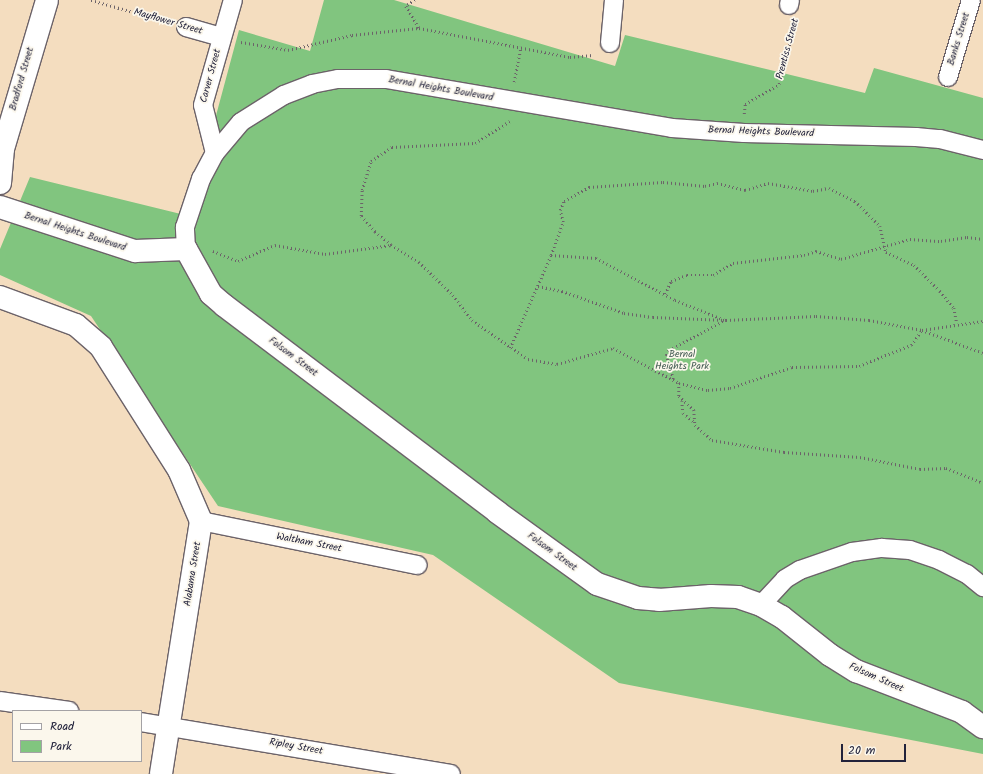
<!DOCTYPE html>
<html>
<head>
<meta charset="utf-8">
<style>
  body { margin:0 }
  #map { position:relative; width:983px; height:774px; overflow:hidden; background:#f4ddbf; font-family:Kalam,sans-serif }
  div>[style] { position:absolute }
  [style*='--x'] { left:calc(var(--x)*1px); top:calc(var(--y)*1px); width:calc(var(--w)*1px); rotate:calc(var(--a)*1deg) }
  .green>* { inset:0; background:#81c57f }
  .path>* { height:2.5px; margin-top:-1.25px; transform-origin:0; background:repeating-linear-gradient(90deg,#6c6369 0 1px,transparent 0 4px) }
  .roads { filter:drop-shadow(1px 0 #6c6369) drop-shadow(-1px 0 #6c6369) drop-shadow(0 1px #6c6369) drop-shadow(0 -1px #6c6369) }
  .street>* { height:18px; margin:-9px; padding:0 9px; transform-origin:9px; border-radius:9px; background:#fff }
  .secondary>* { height:22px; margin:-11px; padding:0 11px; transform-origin:11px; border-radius:11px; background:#fff }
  span { translate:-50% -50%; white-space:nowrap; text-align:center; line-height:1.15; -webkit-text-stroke:3.5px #fbf7ec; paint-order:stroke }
  .street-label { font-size:10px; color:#22223b }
  .park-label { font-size:10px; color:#435b53 }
  .legend { position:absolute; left:12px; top:710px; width:130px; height:52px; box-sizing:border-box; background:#fbf7ec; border:1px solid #a4a2a5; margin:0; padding:5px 7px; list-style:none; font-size:12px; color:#22223b }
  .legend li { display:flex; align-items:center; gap:8px; height:20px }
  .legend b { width:20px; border:1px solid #a4a2a5 }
  .scale { position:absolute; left:841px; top:744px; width:65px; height:18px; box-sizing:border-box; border:2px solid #22223b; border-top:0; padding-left:5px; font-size:12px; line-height:14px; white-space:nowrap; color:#22223b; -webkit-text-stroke:3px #fbf7ec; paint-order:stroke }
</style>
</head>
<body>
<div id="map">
  <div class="green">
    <i style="clip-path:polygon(324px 0,394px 0,615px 66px,625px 35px,865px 93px,874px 68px,983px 98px,983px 754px,619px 683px,433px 555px,218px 506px,91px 316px,0 275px,0 249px,30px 177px,189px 216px,239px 30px,310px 51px)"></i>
  </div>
  <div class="path">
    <i style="--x:91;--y:0;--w:81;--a:15.8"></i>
    <i style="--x:415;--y:0;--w:11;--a:146"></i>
    <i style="--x:406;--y:6;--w:26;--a:59"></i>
    <i style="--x:241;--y:42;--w:48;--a:9.7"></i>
    <i style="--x:288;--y:50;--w:66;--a:-13.2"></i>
    <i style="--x:352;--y:35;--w:67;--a:-6"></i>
    <i style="--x:419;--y:28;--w:154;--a:10.9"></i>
    <i style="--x:570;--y:57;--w:23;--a:-5"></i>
    <i style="--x:514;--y:82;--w:36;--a:-79"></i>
    <i style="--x:744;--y:114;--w:10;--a:-84"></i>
    <i style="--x:745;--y:104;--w:39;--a:-30"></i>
    <i style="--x:779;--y:84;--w:63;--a:-75.3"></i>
    <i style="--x:391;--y:245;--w:33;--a:31"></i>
    <i style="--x:419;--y:262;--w:47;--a:44.1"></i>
    <i style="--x:453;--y:295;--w:31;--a:53"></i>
    <i style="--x:472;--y:320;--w:68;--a:34.9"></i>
    <i style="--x:528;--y:359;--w:29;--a:10"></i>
    <i style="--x:557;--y:364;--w:58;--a:-15.9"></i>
    <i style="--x:613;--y:348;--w:75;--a:27.9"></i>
    <i style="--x:679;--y:383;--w:30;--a:14"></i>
    <i style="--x:708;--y:390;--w:22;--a:-5"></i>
    <i style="--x:730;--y:388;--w:65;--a:-18.7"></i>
    <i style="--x:792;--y:367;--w:67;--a:-0.9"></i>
    <i style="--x:859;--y:366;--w:56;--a:-22"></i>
    <i style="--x:911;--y:345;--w:19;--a:-54"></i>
    <i style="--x:922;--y:330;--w:65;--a:20.7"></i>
    <i style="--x:213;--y:251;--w:27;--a:22"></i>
    <i style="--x:238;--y:261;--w:40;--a:-23.4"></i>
    <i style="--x:275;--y:245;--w:51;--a:10.2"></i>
    <i style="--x:325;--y:254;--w:67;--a:-7.8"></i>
    <i style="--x:391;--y:245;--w:21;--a:-141"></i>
    <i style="--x:375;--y:232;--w:21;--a:-131"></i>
    <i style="--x:361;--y:216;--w:26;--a:-88"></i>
    <i style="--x:362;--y:190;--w:30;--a:-73"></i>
    <i style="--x:371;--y:161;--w:25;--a:-34"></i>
    <i style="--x:392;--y:147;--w:83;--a:-2.8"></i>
    <i style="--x:475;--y:143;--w:41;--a:-32.2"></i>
    <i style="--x:551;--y:255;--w:35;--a:-70"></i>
    <i style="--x:563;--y:222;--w:12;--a:-104"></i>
    <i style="--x:560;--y:210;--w:10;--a:-66"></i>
    <i style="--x:564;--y:201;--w:29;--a:-29"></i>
    <i style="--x:589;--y:187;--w:74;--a:-3.9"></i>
    <i style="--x:663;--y:182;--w:42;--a:5.4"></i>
    <i style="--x:705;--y:186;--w:12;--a:-14"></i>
    <i style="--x:717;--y:183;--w:29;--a:14"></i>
    <i style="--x:745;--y:190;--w:24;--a:-17"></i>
    <i style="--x:768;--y:183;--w:46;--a:10.1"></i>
    <i style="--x:813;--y:191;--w:16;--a:-11"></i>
    <i style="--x:829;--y:188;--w:29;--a:27"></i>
    <i style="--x:855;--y:201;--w:35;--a:45"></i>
    <i style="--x:880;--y:226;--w:27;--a:77"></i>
    <i style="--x:886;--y:252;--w:31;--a:25"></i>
    <i style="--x:914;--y:265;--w:37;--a:45"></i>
    <i style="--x:940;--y:291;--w:22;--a:51"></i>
    <i style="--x:954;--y:308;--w:15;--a:79"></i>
    <i style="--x:538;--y:286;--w:25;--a:12"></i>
    <i style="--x:562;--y:291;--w:66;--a:19.5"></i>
    <i style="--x:624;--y:313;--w:29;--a:8"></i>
    <i style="--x:653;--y:317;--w:73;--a:2.4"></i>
    <i style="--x:726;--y:320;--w:90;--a:-2.5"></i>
    <i style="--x:816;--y:316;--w:53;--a:4.3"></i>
    <i style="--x:869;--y:320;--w:54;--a:10.7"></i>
    <i style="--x:922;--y:330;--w:62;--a:-8.4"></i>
    <i style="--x:665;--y:294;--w:14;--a:-65"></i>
    <i style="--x:671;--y:281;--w:17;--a:-21"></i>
    <i style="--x:687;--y:275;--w:26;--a:0"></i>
    <i style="--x:713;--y:275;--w:23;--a:-31"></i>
    <i style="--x:733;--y:263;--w:71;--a:-6.4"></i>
    <i style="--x:804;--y:255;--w:13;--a:-18"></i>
    <i style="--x:816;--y:251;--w:26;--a:18"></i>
    <i style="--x:841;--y:259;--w:72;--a:-16.2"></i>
    <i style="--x:910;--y:239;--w:31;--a:4"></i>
    <i style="--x:941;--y:241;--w:26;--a:-9"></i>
    <i style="--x:967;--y:237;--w:16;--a:7"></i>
    <i style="--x:510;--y:348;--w:102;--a:-66.2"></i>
    <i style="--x:551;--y:255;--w:45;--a:3.8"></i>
    <i style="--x:596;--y:258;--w:89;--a:28"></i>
    <i style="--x:675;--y:300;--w:54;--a:21.8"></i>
    <i style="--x:673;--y:379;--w:25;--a:-106"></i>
    <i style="--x:666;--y:355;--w:6;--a:-59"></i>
    <i style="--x:669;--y:350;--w:64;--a:-28.2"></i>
    <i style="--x:679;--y:383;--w:13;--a:90"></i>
    <i style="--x:679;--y:396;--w:21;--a:43"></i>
    <i style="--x:694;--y:410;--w:15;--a:86"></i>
    <i style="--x:695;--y:425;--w:23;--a:41"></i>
    <i style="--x:712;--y:440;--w:73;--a:9.5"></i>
    <i style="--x:784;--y:452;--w:76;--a:3.8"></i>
    <i style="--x:860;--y:457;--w:61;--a:11.3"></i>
    <i style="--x:920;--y:469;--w:26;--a:-2"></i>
    <i style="--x:946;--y:468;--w:40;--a:22"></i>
    <i style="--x:682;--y:401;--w:12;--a:85"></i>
    <i style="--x:683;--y:413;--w:14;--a:39"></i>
  </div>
  <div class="roads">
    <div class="street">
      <i style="--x:789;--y:5;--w:5;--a:-79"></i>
      <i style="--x:186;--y:27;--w:37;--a:16"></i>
      <i style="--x:610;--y:43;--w:43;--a:-84.7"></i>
      <i style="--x:948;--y:77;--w:80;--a:-73.4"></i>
      <i style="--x:215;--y:153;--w:49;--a:-104"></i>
      <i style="--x:203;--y:105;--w:109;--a:-74.1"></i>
      <i style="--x:186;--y:249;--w:22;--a:-93"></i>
      <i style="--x:185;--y:227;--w:51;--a:-71.6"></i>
      <i style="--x:201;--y:179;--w:30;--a:-62"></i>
      <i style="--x:215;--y:153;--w:40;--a:-50"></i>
      <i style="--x:241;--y:122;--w:51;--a:-32.1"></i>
      <i style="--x:284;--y:95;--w:30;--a:-21"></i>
      <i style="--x:312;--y:84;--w:26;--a:-11"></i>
      <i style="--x:338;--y:79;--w:48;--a:0"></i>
      <i style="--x:386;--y:79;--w:290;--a:9.7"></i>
      <i style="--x:672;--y:128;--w:72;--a:4"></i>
      <i style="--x:744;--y:133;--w:172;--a:1.3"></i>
      <i style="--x:916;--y:137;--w:24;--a:5"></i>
      <i style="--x:940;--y:139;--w:44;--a:14.3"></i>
      <i style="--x:201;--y:521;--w:221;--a:11.5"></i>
      <i style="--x:761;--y:605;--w:35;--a:-47"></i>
      <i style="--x:785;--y:579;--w:17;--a:-31"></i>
      <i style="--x:800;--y:570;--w:55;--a:-19.1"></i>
      <i style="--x:852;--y:552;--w:30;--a:-8"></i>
      <i style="--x:882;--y:548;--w:28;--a:4"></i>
      <i style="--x:910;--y:550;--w:31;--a:19"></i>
      <i style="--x:939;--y:560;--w:31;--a:27"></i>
      <i style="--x:967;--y:574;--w:21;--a:39"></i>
      <i style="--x:0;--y:701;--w:70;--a:8.2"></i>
      <i style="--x:141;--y:722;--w:314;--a:9.5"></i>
    </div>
    <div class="secondary">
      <i style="--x:0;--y:183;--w:34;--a:-85"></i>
      <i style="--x:3;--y:149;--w:155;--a:-73.5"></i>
      <i style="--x:0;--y:207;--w:142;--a:18.1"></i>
      <i style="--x:135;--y:251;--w:51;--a:-2.2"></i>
      <i style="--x:186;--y:249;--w:51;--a:60.9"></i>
      <i style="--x:211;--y:294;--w:18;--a:41"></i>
      <i style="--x:225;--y:306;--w:341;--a:37.1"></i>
      <i style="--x:497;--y:512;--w:123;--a:35.8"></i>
      <i style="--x:597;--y:584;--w:43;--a:18.9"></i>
      <i style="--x:638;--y:598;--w:21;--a:5"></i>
      <i style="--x:659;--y:600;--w:52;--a:-4.4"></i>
      <i style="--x:711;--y:596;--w:27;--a:2"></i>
      <i style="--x:738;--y:597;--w:24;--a:19"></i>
      <i style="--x:761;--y:605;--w:24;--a:30"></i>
      <i style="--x:782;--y:617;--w:61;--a:38.4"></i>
      <i style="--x:830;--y:655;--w:31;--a:32"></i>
      <i style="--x:856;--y:671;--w:114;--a:21.1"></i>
      <i style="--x:962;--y:712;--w:26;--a:36"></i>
      <i style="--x:0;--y:297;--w:81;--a:20.2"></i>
      <i style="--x:76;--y:325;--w:33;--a:41"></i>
      <i style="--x:101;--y:347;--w:146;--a:57.6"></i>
      <i style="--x:179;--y:470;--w:56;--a:66.7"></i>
      <i style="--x:201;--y:521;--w:256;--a:99"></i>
    </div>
  </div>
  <div class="street-label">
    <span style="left:168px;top:22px;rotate:16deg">Mayflower Street</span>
    <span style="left:959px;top:39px;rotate:-73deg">Banks Street</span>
    <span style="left:788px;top:49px;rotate:-75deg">Prentiss Street</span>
    <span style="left:211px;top:76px;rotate:-75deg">Carver Street</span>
    <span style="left:22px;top:79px;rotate:-74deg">Bradford Street</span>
    <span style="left:441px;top:89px;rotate:10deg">Bernal Heights Boulevard</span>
    <span style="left:761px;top:132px;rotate:2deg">Bernal Heights Boulevard</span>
    <span style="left:75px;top:232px;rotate:18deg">Bernal Heights Boulevard</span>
    <span style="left:293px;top:357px;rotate:37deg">Folsom Street</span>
    <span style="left:309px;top:543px;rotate:11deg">Waltham Street</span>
    <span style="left:552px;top:552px;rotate:36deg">Folsom Street</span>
    <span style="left:193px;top:574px;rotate:-81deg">Alabama Street</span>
    <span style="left:876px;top:678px;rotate:24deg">Folsom Street</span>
    <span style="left:296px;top:747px;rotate:10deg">Ripley Street</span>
  </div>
  <div class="park-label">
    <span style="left:682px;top:360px">Bernal<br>Heights Park</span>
  </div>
  <ul class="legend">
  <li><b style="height:5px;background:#fff"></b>Road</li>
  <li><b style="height:11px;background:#81c57f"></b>Park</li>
  </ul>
  <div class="scale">20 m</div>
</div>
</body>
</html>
